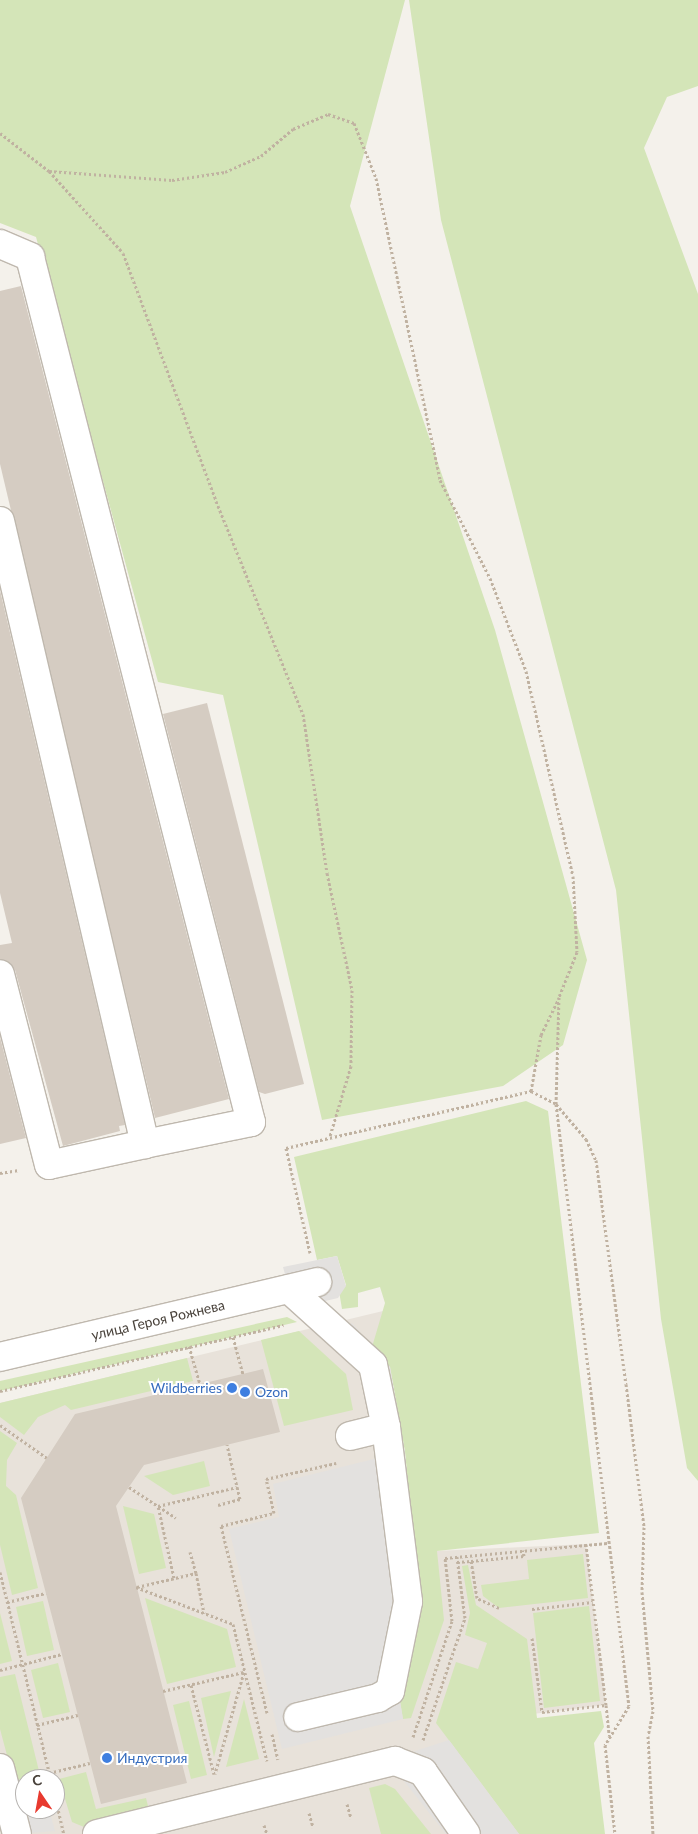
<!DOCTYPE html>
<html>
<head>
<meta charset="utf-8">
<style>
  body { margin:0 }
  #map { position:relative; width:698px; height:1834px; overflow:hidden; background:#f4f1eb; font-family:Lato,sans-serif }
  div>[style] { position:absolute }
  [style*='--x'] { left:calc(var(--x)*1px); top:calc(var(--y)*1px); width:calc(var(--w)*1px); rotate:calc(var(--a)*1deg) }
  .residential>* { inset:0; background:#e8e2da }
  .green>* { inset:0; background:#d4e5b8 }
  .parking>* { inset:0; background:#e3e1df }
  .building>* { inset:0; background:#d5ccc2 }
  .path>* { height:3px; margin-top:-1.5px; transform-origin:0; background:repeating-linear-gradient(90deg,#c0b2a1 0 2.5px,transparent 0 5px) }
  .roads { filter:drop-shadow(1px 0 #bfb8ae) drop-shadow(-1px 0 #bfb8ae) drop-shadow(0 1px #bfb8ae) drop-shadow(0 -1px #bfb8ae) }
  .minor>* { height:28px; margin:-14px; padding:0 14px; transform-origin:14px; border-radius:14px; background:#fff }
  .dots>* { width:14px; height:14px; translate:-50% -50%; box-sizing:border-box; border:2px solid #fff; border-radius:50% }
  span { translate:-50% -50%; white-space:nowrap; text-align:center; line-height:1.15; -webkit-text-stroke:4px #fff; paint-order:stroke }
  .street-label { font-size:14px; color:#48413a }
  .shop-label { font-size:14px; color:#366cbe }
  .right { translate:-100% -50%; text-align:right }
  .left { translate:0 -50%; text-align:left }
  .north { position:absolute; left:15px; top:1769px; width:50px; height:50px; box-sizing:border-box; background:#fff; border:1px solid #b6b3b0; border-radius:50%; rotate:348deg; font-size:14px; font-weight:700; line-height:20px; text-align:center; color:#48413a }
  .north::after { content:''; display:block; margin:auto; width:18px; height:22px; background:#e83a2f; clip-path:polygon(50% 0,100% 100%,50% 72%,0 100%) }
</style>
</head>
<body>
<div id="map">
  <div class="residential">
    <i style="clip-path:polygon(evenodd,383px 1311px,415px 1552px,586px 1544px,606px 1705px,507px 1717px,525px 1834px,0 1834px,0 1403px,383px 1311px,25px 1779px,55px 1779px,55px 1809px,25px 1809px,25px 1779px)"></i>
  </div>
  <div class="green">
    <i style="clip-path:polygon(0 0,405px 0,350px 206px,495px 630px,587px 960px,563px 1045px,503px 1086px,322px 1120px,223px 695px,158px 682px,36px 237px,0 223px)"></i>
    <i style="clip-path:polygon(409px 0,698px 0,698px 86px,667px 97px,644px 148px,698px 294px,698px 1481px,687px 1468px,661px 1319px,616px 890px,441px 220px)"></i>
    <i style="clip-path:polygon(526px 1101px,548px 1111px,599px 1533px,437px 1551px,444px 1620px,411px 1718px,403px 1719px,399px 1695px,420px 1610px,405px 1452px,390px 1367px,372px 1347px,385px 1303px,380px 1287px,358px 1293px,358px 1307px,342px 1309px,339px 1291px,346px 1285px,337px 1256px,317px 1260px,294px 1157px)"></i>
    <i style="clip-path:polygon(287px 1317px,297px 1322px,0 1391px,0 1381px)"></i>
    <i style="clip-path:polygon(299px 1331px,346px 1374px,353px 1410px,284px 1426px,261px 1340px)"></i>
    <i style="clip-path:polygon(187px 1358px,193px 1381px,71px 1410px,65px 1405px,38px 1417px,24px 1435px,0 1417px,0 1403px)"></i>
    <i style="clip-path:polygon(0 1431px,17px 1443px,7px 1460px,6px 1486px,16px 1495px,38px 1588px,12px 1595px,0 1545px)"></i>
    <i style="clip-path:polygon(204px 1461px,210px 1486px,173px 1495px,144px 1476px)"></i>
    <i style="clip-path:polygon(123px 1506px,154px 1514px,166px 1568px,139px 1574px)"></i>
    <i style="clip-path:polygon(583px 1554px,588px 1598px,499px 1608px,483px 1596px,481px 1585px,529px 1579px,527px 1560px)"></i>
    <i style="clip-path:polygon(468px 1565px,476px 1605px,527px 1639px,537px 1718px,601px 1711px,604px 1727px,594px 1743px,605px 1834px,519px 1834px,436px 1723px,456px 1662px,478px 1669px,487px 1643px,465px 1635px,470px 1613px,462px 1566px)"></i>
    <i style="clip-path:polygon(145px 1598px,227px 1629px,236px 1667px,167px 1684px)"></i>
    <i style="clip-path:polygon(43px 1601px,54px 1650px,27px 1656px,16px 1607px)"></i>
    <i style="clip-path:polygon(589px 1606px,600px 1701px,544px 1708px,533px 1613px)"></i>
    <i style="clip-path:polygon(0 1613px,12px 1661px,0 1664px)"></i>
    <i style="clip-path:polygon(58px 1663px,70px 1712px,43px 1718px,31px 1670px)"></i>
    <i style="clip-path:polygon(15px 1674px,41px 1779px,25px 1779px,25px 1784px,12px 1774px,0 1729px,0 1677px)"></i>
    <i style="clip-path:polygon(231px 1691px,214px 1757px,201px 1698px)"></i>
    <i style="clip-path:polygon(244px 1699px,259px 1759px,226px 1767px)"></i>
    <i style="clip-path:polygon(189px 1701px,207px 1775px,191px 1779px,173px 1705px)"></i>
    <i style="clip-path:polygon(86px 1772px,96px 1809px,146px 1798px,149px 1810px,84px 1827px,72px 1822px,59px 1779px)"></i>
    <i style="clip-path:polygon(385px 1784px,395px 1789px,431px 1834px,381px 1834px,369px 1788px)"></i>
  </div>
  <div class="parking">
    <i style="clip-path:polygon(337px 1256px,346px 1286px,338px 1298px,321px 1302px,316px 1283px,289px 1289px,283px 1267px)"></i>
    <i style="clip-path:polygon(352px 1323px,390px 1367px,405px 1452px,420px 1610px,399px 1695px,403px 1719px,282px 1749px,229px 1529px,279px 1517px,273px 1484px,390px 1455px,378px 1382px,340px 1333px)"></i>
    <i style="clip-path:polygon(449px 1740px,519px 1834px,446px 1834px,403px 1780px,423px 1772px,409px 1753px)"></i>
    <i style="clip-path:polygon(4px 1785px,25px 1785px,25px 1809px,49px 1809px,55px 1831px,17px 1834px)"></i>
  </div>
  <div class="building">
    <i style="clip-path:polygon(21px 286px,229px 1099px,155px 1118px,0 464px,0 291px)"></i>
    <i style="clip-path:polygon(0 590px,125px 1125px,119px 1126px,120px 1131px,63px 1146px,15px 970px,0 959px,0 945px,12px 943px,0 893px)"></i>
    <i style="clip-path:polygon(207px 703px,304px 1084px,265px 1094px,259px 1092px,163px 714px)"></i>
    <i style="clip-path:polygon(0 1037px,26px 1138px,0 1144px)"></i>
    <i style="clip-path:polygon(263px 1369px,280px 1432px,144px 1465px,116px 1506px,187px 1783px,101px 1804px,21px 1498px,75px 1414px)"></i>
  </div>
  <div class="path">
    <i style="--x:0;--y:133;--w:62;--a:37.8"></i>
    <i style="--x:49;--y:171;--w:123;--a:4.2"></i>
    <i style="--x:172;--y:180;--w:54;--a:-8.6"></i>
    <i style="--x:225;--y:172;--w:39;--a:-24"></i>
    <i style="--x:261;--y:156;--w:42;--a:-40.2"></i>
    <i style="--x:293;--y:129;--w:38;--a:-23"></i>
    <i style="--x:328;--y:114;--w:28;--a:19"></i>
    <i style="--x:354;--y:123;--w:59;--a:68.2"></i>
    <i style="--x:376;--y:178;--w:309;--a:78"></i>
    <i style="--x:440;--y:480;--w:110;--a:63"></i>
    <i style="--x:490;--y:578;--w:100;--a:68.8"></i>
    <i style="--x:526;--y:671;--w:210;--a:77.1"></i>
    <i style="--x:573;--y:876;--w:76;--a:87"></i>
    <i style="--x:577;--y:952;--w:48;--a:111.8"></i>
    <i style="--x:559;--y:997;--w:107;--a:91.6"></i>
    <i style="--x:556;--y:1104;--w:46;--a:49.4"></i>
    <i style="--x:586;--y:1139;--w:23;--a:65"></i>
    <i style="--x:596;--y:1160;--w:226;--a:82.4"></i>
    <i style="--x:626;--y:1384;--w:144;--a:82.8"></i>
    <i style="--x:644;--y:1527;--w:65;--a:91.8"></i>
    <i style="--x:642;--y:1592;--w:120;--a:84.7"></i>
    <i style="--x:653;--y:1711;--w:25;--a:101"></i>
    <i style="--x:648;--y:1736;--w:98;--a:87.1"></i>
    <i style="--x:49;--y:171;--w:110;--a:47.9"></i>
    <i style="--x:123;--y:253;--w:265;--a:69.4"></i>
    <i style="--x:216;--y:501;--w:230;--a:67.8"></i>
    <i style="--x:303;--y:714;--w:161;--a:81.4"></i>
    <i style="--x:327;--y:873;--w:120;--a:77.9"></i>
    <i style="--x:352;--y:990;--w:76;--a:90.8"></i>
    <i style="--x:351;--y:1066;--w:73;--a:106.7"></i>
    <i style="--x:531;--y:1091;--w:57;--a:-79.9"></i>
    <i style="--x:541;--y:1035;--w:41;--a:-64.1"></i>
    <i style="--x:0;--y:1173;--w:19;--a:-9"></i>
    <i style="--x:310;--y:1253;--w:108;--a:-102.9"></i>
    <i style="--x:286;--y:1148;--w:252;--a:-13.1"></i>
    <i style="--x:531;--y:1091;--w:28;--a:27"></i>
    <i style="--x:556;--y:1104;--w:606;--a:83.09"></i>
    <i style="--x:629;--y:1706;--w:46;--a:121.6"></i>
    <i style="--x:605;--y:1745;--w:90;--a:83.6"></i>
    <i style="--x:233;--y:1337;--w:38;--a:75"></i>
    <i style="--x:189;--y:1346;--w:40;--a:74"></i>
    <i style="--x:0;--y:1391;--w:291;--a:-13.1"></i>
    <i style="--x:0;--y:1425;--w:57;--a:35.1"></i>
    <i style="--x:129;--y:1487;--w:56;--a:33.4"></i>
    <i style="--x:218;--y:1505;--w:23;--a:-15"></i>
    <i style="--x:240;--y:1499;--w:56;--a:-103.5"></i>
    <i style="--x:457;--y:1562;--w:14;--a:-4"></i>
    <i style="--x:0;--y:1572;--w:213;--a:76.2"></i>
    <i style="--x:196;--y:1573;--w:41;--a:78.7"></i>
    <i style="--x:174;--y:1578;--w:74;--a:-102.5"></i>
    <i style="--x:158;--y:1506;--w:81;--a:-13.5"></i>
    <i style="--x:136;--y:1587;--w:104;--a:20.9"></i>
    <i style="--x:233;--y:1624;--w:141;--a:76.1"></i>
    <i style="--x:137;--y:1587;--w:61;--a:-13.3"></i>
    <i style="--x:196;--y:1573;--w:22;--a:-106"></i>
    <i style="--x:7;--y:1602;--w:40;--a:-13"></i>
    <i style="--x:499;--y:1608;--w:24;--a:-156"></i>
    <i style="--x:477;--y:1598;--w:37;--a:-99"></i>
    <i style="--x:471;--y:1561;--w:53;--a:-5.4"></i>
    <i style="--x:524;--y:1556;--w:6;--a:-99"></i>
    <i style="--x:532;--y:1609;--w:61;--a:-6.5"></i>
    <i style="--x:532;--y:1638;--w:75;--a:82.3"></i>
    <i style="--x:542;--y:1712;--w:64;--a:-6.2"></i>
    <i style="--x:606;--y:1705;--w:162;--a:-97.1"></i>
    <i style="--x:0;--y:1670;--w:64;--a:-14.5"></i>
    <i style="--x:191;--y:1685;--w:92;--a:75.5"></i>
    <i style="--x:163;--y:1691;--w:83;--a:-13.2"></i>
    <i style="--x:244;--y:1672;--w:106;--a:105.9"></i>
    <i style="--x:606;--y:1705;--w:31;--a:84"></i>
    <i style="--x:267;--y:1713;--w:193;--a:-103.8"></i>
    <i style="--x:221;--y:1526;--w:55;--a:-13.8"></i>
    <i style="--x:274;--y:1513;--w:35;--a:-103"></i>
    <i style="--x:266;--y:1479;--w:72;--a:-12.9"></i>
    <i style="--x:37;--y:1725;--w:42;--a:-13.7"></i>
    <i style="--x:272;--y:1734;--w:26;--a:77"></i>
    <i style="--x:413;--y:1737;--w:122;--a:-71.4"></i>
    <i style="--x:452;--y:1621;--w:63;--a:-96.3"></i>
    <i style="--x:445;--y:1558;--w:163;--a:-5.3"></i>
    <i style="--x:423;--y:1740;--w:129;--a:-71"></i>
    <i style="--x:465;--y:1618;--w:62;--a:-97.5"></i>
    <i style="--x:49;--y:1773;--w:42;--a:-13.7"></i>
    <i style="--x:55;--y:1796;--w:39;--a:77"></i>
    <i style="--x:347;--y:1804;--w:15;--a:74"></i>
    <i style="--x:309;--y:1813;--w:15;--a:74"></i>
    <i style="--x:264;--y:1825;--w:9;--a:72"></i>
  </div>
  <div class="roads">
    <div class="minor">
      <i style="--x:0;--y:244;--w:33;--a:23"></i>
      <i style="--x:30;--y:257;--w:893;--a:75.67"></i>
      <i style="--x:251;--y:1122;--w:108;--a:168.3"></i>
      <i style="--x:0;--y:521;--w:640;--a:76.9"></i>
      <i style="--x:145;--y:1144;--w:98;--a:167.7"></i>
      <i style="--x:49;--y:1165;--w:197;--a:-104.4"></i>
      <i style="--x:289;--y:1289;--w:113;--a:42.1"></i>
      <i style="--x:373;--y:1365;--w:63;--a:78.2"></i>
      <i style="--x:386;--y:1427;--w:176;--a:82.8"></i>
      <i style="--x:408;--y:1602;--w:91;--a:101.4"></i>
      <i style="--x:390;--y:1691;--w:14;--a:150"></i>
      <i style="--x:378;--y:1698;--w:82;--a:166.6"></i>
      <i style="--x:0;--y:1357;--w:326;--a:-13.3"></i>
      <i style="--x:350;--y:1436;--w:37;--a:-14"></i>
      <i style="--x:0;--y:1768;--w:68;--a:75.6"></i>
      <i style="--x:97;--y:1834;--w:307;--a:-13.8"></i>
      <i style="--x:395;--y:1761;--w:30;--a:21"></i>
      <i style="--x:423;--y:1772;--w:75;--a:55.3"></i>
    </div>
  </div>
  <div class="dots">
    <i style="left:232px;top:1388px;background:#3f7fe0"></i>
    <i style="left:245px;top:1392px;background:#3f7fe0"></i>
    <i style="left:107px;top:1758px;background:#3f7fe0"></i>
  </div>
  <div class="street-label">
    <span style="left:158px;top:1320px;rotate:-13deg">улица Героя Рожнева</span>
  </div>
  <div class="shop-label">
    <span class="right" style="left:222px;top:1388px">Wildberries</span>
    <span class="left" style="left:255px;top:1392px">Ozon</span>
    <span class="left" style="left:117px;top:1758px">Индустрия</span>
  </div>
  <div class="north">С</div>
</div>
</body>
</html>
